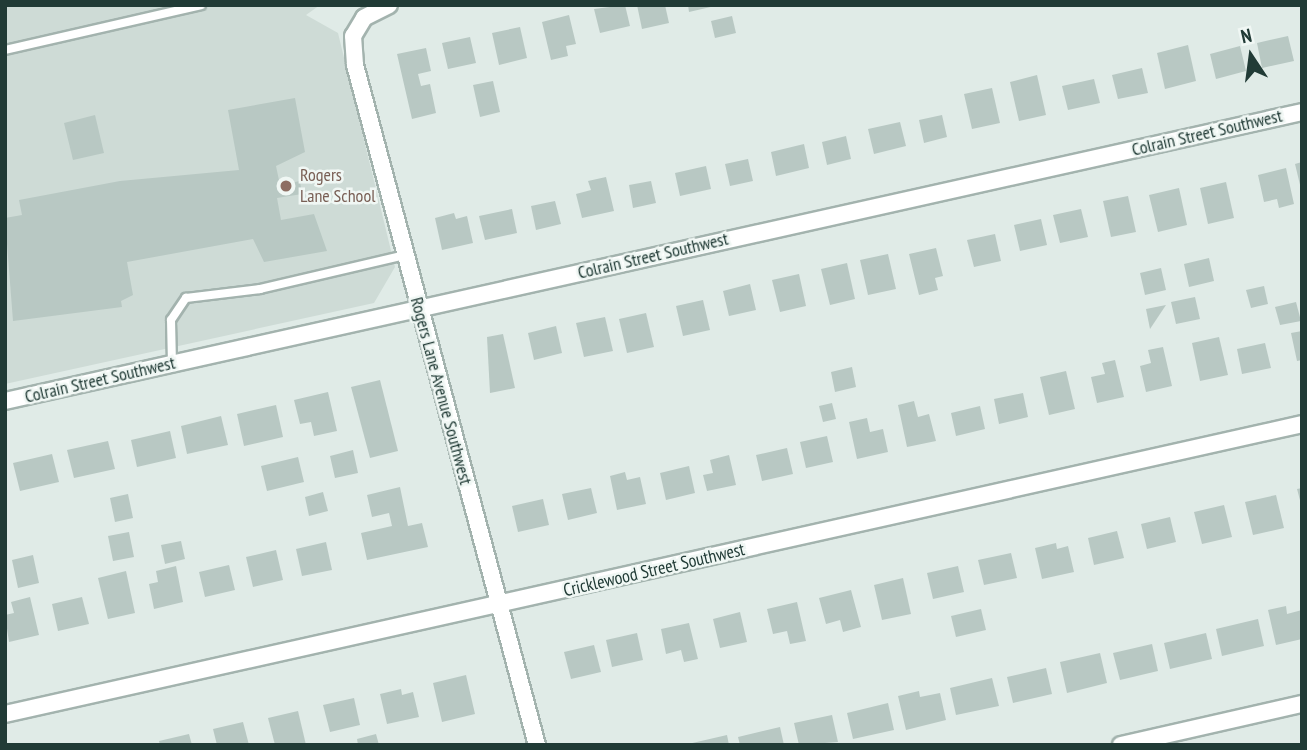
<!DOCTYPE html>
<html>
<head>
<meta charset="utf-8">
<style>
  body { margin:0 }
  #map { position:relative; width:1307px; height:750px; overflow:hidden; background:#e0ebe7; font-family:"PT Sans Narrow",sans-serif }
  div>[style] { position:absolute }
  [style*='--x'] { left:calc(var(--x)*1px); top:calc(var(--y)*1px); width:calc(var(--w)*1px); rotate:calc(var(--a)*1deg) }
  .built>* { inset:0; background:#cedbd6 }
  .building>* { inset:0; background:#b8c8c3 }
  .roads { filter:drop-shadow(2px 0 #a3b3ae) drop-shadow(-2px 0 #a3b3ae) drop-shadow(0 2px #a3b3ae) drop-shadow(0 -2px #a3b3ae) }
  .lane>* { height:8px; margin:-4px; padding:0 4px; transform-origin:4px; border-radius:4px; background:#fff }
  .street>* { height:16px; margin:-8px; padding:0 8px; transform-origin:8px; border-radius:8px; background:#fff }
  .dots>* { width:19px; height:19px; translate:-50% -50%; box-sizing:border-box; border:4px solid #f0f7f4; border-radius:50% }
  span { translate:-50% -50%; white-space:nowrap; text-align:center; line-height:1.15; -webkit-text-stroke:5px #f0f7f4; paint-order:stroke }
  .street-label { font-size:18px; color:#213b36 }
  .education-label { font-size:18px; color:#785e54 }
  .left { translate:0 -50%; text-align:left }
  .frame { position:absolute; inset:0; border:7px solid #213b36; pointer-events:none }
  .north { position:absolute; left:1216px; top:21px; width:70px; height:70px; -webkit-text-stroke:5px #f0f7f4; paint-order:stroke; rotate:347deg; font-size:19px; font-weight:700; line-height:28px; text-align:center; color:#213b36 }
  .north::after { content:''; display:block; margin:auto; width:24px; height:32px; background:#213b36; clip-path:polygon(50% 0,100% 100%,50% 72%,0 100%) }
</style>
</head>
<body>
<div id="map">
  <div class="built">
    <i style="clip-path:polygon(5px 5px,320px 5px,306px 15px,338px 33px,395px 267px,374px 303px,5px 384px)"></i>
  </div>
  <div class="building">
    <i style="clip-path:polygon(625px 5px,630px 26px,600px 33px,594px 9px)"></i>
    <i style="clip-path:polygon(637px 5px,665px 5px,669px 23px,642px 29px)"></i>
    <i style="clip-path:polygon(688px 5px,715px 5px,715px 6px,689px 12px)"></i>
    <i style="clip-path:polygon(569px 15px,576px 44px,566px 46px,568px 56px,551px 60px,542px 22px)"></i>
    <i style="clip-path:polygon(732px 16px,736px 33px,715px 38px,711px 21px)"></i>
    <i style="clip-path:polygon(520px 27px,527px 58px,499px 65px,492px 33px)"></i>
    <i style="clip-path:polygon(1288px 36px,1294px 61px,1262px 68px,1257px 43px)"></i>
    <i style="clip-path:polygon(470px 37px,476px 63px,448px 69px,442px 43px)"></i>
    <i style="clip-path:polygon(1188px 45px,1196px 81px,1165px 89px,1157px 53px)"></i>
    <i style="clip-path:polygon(1240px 46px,1246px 71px,1216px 79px,1210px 54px)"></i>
    <i style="clip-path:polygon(426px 48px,431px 71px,418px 74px,421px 86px,430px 84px,436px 113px,412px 119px,397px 54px)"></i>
    <i style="clip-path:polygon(1142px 68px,1148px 93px,1118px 99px,1112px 75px)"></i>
    <i style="clip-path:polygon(1037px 75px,1046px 115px,1019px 121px,1010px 82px)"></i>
    <i style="clip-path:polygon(1094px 79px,1100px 103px,1068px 110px,1062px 86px)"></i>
    <i style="clip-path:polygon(493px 81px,500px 112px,480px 117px,473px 85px)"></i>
    <i style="clip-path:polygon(992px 88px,1000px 123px,972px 129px,964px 94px)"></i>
    <i style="clip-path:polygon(295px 98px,305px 152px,276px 166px,280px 185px,300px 181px,302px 194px,277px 198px,281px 220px,314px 214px,327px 251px,264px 262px,253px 239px,127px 262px,133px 295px,121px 301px,122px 307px,13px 321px,5px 218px,22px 215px,19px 200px,120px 181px,239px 170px,228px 110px)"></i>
    <i style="clip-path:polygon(95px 115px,104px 153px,73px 160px,64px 123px)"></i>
    <i style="clip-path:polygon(942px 115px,947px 137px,924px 143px,919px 120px)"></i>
    <i style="clip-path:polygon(900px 122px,906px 146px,874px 154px,868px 129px)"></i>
    <i style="clip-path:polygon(846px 136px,851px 159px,827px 165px,822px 142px)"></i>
    <i style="clip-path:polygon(804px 144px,809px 168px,776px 176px,771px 152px)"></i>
    <i style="clip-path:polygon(748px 159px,753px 181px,730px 186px,725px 164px)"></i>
    <i style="clip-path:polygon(1302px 162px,1302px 189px,1301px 189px,1295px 164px)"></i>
    <i style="clip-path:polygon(706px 166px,711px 189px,680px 196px,675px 173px)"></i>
    <i style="clip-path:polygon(1286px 168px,1294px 204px,1279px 208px,1277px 199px,1264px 202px,1258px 175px)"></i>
    <i style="clip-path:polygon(606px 177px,614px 211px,582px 218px,576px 194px,591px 190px,588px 181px)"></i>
    <i style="clip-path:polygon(651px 181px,656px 203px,633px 208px,629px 185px)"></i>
    <i style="clip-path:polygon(1226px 182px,1234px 218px,1208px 224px,1200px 188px)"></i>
    <i style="clip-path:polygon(1179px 188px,1187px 225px,1158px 232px,1149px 195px)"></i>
    <i style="clip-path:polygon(1128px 196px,1136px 232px,1111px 237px,1103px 201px)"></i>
    <i style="clip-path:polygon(555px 201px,561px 224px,536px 230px,531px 206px)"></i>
    <i style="clip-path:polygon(512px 209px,517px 233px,485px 240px,479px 216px)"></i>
    <i style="clip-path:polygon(1081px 209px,1088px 237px,1060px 243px,1053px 215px)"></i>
    <i style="clip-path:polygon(454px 213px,456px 219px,467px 216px,473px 243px,442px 250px,435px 218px)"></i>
    <i style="clip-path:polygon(1041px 219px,1047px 245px,1020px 251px,1014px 225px)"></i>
    <i style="clip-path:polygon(995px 234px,1001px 261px,974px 267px,967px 240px)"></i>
    <i style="clip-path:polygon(936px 248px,943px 276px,935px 278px,938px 290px,919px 295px,909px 254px)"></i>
    <i style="clip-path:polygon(888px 254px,896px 289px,868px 295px,860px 260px)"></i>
    <i style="clip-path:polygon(1209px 258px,1214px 281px,1189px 287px,1184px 264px)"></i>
    <i style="clip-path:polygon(847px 263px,855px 299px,830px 305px,821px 269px)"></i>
    <i style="clip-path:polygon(1161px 268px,1166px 290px,1145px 295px,1140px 273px)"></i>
    <i style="clip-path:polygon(799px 274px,806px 306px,780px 312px,772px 280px)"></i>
    <i style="clip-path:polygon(750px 284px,756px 310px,729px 316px,723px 291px)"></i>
    <i style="clip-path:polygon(1264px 286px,1268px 304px,1251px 308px,1246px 290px)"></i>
    <i style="clip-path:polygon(1195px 297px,1200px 319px,1176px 324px,1171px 302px)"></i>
    <i style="clip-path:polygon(703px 300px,710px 330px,683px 336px,676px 306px)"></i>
    <i style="clip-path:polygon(1296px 302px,1301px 321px,1280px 325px,1275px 307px)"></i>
    <i style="clip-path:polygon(1166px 305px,1150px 329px,1146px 309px)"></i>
    <i style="clip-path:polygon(646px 313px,654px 347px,627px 353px,619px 319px)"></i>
    <i style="clip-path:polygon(605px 317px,613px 351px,584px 357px,576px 323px)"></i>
    <i style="clip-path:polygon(556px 326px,562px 353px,534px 360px,528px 333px)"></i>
    <i style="clip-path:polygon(1302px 331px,1302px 360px,1297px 361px,1291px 333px)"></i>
    <i style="clip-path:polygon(503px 334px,515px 388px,490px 393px,487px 337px)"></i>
    <i style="clip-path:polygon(1219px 337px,1228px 375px,1200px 381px,1192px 343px)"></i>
    <i style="clip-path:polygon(1265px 343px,1271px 368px,1242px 374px,1237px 349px)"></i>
    <i style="clip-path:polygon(1163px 347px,1172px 386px,1146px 392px,1140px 366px,1151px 363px,1148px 350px)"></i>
    <i style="clip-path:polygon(1115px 360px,1124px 397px,1097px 403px,1091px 377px,1105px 374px,1102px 363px)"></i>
    <i style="clip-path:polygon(852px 367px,856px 387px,835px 392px,831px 372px)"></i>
    <i style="clip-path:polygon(1066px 371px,1075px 409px,1049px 415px,1040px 377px)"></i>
    <i style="clip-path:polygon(380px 380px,398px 451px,370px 458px,351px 387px)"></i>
    <i style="clip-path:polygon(328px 392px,337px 431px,314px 436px,311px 422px,300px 424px,294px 400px)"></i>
    <i style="clip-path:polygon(1023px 393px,1028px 417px,999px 424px,994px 399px)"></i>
    <i style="clip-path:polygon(914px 401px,918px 417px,929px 414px,936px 441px,907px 447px,898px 405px)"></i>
    <i style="clip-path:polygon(832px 403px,836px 419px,823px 422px,819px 406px)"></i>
    <i style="clip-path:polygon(276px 405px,283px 437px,244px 446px,237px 414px)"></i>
    <i style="clip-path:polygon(980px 406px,985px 429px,956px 436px,951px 413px)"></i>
    <i style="clip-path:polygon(221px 416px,228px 445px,187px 454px,181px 426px)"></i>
    <i style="clip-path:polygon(867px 418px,870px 432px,883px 429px,888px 452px,857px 459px,849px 422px)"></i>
    <i style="clip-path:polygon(170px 431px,176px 458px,137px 467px,131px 440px)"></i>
    <i style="clip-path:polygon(827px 436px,833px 462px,806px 468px,800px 442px)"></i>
    <i style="clip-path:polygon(108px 441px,115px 469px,74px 478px,67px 450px)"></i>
    <i style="clip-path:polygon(787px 448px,793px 474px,762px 481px,756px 455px)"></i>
    <i style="clip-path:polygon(353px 450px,358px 473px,335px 478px,330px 456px)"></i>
    <i style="clip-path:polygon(52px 454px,59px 482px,20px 491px,13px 463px)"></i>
    <i style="clip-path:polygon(729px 455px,736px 485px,707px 491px,703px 475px,713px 473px,710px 460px)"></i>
    <i style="clip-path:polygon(298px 457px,304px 482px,267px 491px,261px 466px)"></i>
    <i style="clip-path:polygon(689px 466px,695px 493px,666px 500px,660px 473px)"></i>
    <i style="clip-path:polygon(625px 472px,627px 480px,640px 477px,646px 504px,617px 510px,610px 476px)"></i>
    <i style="clip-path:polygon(400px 487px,408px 526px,422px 523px,428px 547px,367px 560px,361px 533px,392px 526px,389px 513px,372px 517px,367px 495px)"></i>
    <i style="clip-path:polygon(591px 488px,597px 513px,568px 520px,562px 494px)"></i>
    <i style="clip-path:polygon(1302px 488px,1302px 504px,1301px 504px,1297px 489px)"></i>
    <i style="clip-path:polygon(323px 492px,328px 511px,309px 516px,305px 497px)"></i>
    <i style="clip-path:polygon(128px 494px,133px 518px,115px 522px,110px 498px)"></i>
    <i style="clip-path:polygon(1276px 495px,1284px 528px,1253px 535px,1245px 502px)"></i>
    <i style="clip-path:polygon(543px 499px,549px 525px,518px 532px,512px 506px)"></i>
    <i style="clip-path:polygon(1224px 505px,1232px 537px,1202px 544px,1194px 512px)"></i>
    <i style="clip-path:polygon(1170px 517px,1176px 542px,1147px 549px,1141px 524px)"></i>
    <i style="clip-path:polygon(1117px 531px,1124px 558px,1094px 565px,1088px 538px)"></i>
    <i style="clip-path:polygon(129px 532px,134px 557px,113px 561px,108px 536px)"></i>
    <i style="clip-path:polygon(181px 541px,185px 559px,165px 564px,161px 545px)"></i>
    <i style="clip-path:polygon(326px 542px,332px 570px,302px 576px,296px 549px)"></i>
    <i style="clip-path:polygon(1056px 543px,1057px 549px,1068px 546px,1074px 572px,1042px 579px,1035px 548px)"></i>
    <i style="clip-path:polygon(276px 550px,283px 580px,253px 587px,246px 557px)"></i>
    <i style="clip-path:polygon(1011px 553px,1017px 578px,984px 585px,978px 560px)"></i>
    <i style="clip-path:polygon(33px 555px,39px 583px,18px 588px,12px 560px)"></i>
    <i style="clip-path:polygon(229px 565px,235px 590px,205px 597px,199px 572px)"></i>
    <i style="clip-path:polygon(176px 566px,183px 602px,154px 609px,149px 584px,158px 582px,156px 571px)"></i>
    <i style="clip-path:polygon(958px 566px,964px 592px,933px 599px,927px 573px)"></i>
    <i style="clip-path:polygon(126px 571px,135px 613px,108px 619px,98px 578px)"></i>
    <i style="clip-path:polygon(903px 578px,911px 614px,882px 620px,874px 585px)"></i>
    <i style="clip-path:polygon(851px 590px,861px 627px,843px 632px,840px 620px,826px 624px,819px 598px)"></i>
    <i style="clip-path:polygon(30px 597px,39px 635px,9px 642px,5px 615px,14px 613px,11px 602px)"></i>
    <i style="clip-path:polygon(82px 597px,89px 624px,58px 631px,52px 604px)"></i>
    <i style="clip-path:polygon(797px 602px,806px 641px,790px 644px,787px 631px,773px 634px,767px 609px)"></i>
    <i style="clip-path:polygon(1286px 606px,1287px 614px,1302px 610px,1302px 639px,1276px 645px,1268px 610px)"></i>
    <i style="clip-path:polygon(981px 609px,986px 630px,956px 637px,951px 616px)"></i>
    <i style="clip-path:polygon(740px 612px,747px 642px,720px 648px,713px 619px)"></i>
    <i style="clip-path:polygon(1258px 619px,1264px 646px,1222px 656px,1216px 629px)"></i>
    <i style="clip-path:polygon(689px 623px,698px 659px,684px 662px,681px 650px,666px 654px,661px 629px)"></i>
    <i style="clip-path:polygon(637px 633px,643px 660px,612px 667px,606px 640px)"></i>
    <i style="clip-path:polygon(1206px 633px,1212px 659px,1170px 669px,1164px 643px)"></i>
    <i style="clip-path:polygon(1152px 644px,1158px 671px,1120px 680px,1113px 653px)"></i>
    <i style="clip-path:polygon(594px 645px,601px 672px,571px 679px,564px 652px)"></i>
    <i style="clip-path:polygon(1100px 653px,1107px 683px,1067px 693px,1060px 662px)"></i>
    <i style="clip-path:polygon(1046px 668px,1052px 694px,1013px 703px,1007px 677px)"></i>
    <i style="clip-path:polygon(466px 675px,475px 714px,442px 722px,433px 683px)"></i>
    <i style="clip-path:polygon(992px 678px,999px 706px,956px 715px,950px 688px)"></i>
    <i style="clip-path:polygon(401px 689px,402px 695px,413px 692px,419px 717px,387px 724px,380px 694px)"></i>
    <i style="clip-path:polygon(919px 691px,920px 697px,940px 693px,946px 720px,906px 730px,898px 696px)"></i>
    <i style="clip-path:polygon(354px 698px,360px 725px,330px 732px,323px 705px)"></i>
    <i style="clip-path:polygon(888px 703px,894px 730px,853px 739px,847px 713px)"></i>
    <i style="clip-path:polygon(298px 711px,306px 745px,275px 745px,268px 718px)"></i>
    <i style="clip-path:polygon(832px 715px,838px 742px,799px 745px,794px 723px)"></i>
    <i style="clip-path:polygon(243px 722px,249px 745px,217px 745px,213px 729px)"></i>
    <i style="clip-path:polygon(780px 727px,784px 745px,740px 745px,738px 737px)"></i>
    <i style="clip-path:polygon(189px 734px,192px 745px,160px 745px,159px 741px)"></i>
    <i style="clip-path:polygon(376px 734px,379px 745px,358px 745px,357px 739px)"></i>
    <i style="clip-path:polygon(727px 735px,729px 745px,688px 745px,688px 744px)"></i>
  </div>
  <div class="roads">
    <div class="lane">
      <i style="--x:5;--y:50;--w:201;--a:-12.9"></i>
      <i style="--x:172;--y:364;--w:44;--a:-91.3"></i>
      <i style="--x:171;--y:320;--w:27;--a:-56"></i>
      <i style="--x:186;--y:298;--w:75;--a:-6.9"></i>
      <i style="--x:260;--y:289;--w:149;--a:-13.2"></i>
    </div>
    <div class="street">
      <i style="--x:389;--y:5;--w:28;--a:153"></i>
      <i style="--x:364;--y:18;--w:21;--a:121"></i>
      <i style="--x:353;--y:36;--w:29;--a:86"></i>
      <i style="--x:355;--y:65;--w:704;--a:75.02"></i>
      <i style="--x:5;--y:401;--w:1329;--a:-12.56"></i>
      <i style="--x:5;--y:714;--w:1329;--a:-12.6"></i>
      <i style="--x:1121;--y:745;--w:186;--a:-12.8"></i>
    </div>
  </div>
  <div class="dots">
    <i style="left:286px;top:186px;background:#8d6e63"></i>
  </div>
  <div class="street-label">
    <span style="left:1207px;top:133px;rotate:-13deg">Colrain Street Southwest</span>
    <span style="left:653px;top:256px;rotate:-13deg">Colrain Street Southwest</span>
    <span style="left:100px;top:380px;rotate:-13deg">Colrain Street Southwest</span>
    <span style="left:441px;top:391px;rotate:75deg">Rogers Lane Avenue Southwest</span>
    <span style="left:654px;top:570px;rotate:-13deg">Cricklewood Street Southwest</span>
  </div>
  <div class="education-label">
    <span class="left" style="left:300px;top:186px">Rogers<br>Lane School</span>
  </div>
  <div class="frame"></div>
  <div class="north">N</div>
</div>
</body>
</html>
